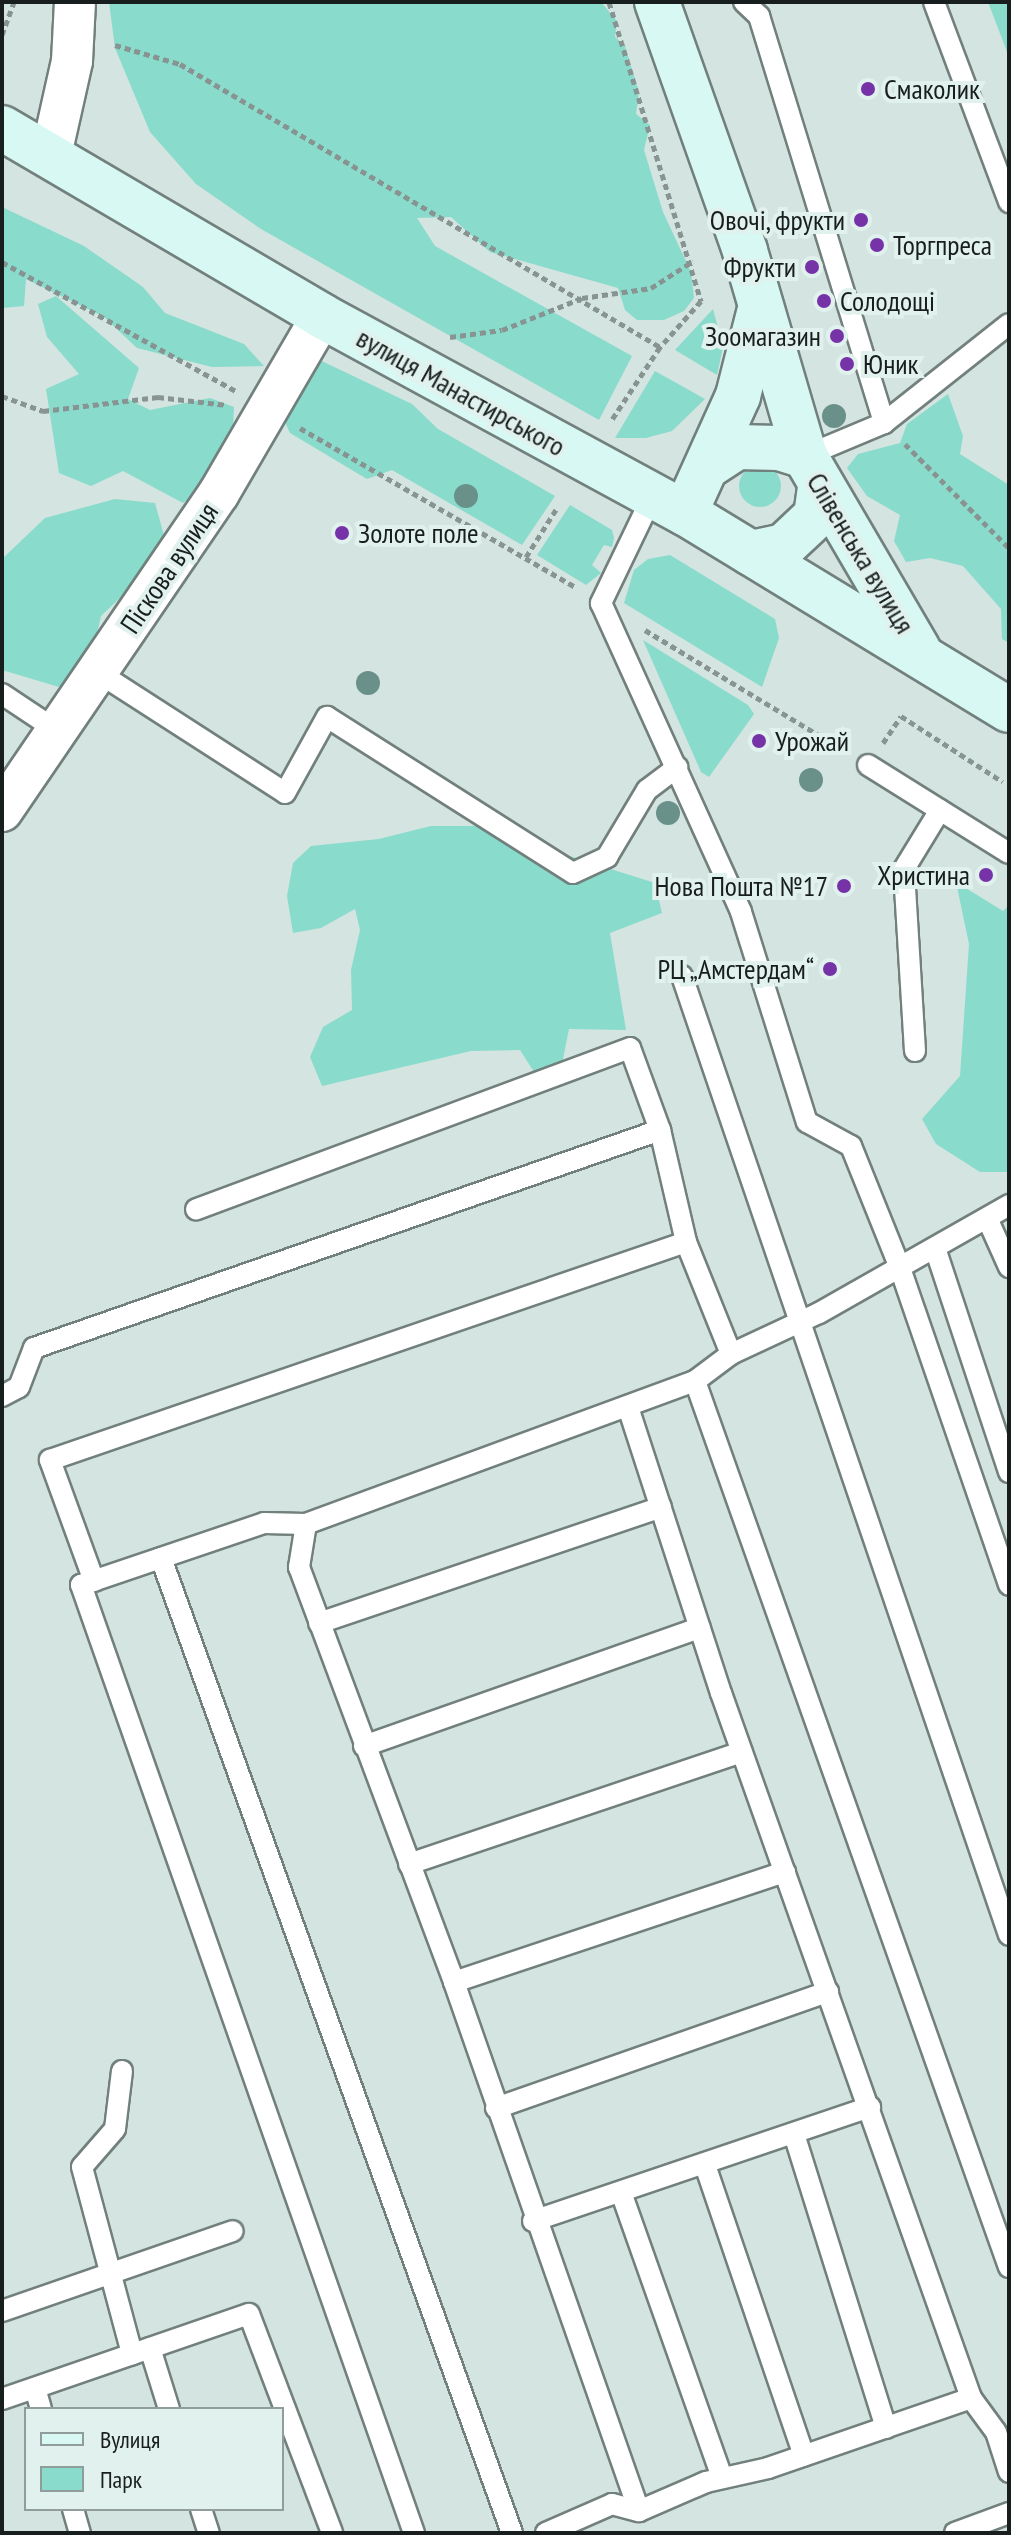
<!DOCTYPE html>
<html>
<head>
<meta charset="utf-8">
<style>
  body { margin:0 }
  #map { position:relative; width:1011px; height:2535px; overflow:hidden; background:#d4e4e0; font-family:"PT Sans Narrow",sans-serif }
  div>[style] { position:absolute }
  [style*='--x'] { left:calc(var(--x)*1px); top:calc(var(--y)*1px); width:calc(var(--w)*1px); rotate:calc(var(--a)*1deg) }
  .green>* { inset:0; background:#89dbcc }
  .round { border-radius:50% }
  .path>* { height:5px; margin-top:-2.5px; transform-origin:0; background:repeating-linear-gradient(90deg,#889491 0 6px,transparent 0 10px) }
  .roads { filter:drop-shadow(2px 0 #72807d) drop-shadow(-2px 0 #72807d) drop-shadow(0 2px #72807d) drop-shadow(0 -2px #72807d) }
  .lane>* { height:20px; margin:-10px; padding:0 10px; transform-origin:10px; border-radius:10px; background:#fff }
  .street>* { height:40px; margin:-20px; padding:0 20px; transform-origin:20px; border-radius:20px; background:#fff }
  .secondary>* { height:44px; margin:-22px; padding:0 22px; transform-origin:22px; border-radius:22px; background:#d7f8f3 }
  .trees>* { width:24px; height:24px; margin:-12px; border-radius:50%; background:#69918a }
  .dots>* { width:22px; height:22px; translate:-50% -50%; box-sizing:border-box; border:4px solid #e1f1ed; border-radius:50% }
  span { translate:-50% -50%; white-space:nowrap; text-align:center; line-height:1.15; -webkit-text-stroke:8px #e1f1ed; paint-order:stroke }
  .poi-label { font-size:28px; color:#181e1d }
  .left { translate:0 -50%; text-align:left }
  .right { translate:-100% -50%; text-align:right }
  .street-label { font-size:28px; color:#181e1d }
  .frame { position:absolute; inset:0; border:4px solid #181e1d; pointer-events:none }
  .legend { position:absolute; left:24px; top:2407px; width:260px; height:104px; box-sizing:border-box; background:#e1f1ed; border:2px solid #919d9a; margin:0; padding:10px 14px; list-style:none; font-size:24px; color:#181e1d }
  .legend li { display:flex; align-items:center; gap:16px; height:40px }
  .legend b { width:40px; border:2px solid #919d9a }
</style>
</head>
<body>
<div id="map">
  <div class="green">
    <i style="clip-path:polygon(109px 2px,601px 2px,617px 21px,615px 37px,625px 46px,639px 92px,636px 114px,650px 125px,644px 150px,663px 212px,691px 272px,694px 298px,684px 311px,664px 320px,637px 320px,625px 310px,618px 288px,490px 252px,451px 217px,417px 218px,435px 246px,632px 356px,599px 420px,261px 229px,196px 184px,150px 132px,115px 48px)"></i>
    <i style="clip-path:polygon(988px 2px,1009px 2px,1009px 57px)"></i>
    <i style="clip-path:polygon(2px 207px,84px 246px,143px 287px,165px 313px,244px 344px,264px 366px,212px 367px,137px 348px,104px 317px,26px 279px,24px 306px,2px 308px)"></i>
    <i style="clip-path:polygon(56px 296px,139px 368px,128px 399px,150px 410px,210px 398px,234px 407px,231px 463px,183px 503px,123px 471px,91px 486px,59px 473px,46px 389px,79px 374px,47px 337px,38px 304px)"></i>
    <i style="clip-path:polygon(713px 309px,723px 347px,717px 375px,675px 350px)"></i>
    <i style="clip-path:polygon(309px 355px,412px 404px,438px 429px,555px 496px,522px 545px,392px 470px,367px 479px,290px 433px,279px 409px)"></i>
    <i style="clip-path:polygon(655px 371px,705px 399px,672px 431px,646px 438px,615px 438px)"></i>
    <i style="clip-path:polygon(948px 394px,963px 436px,960px 454px,1009px 485px,1009px 643px,1002px 639px,1001px 609px,963px 566px,930px 558px,906px 562px,894px 541px,900px 515px,867px 496px,847px 468px,858px 454px,900px 443px,907px 424px)"></i>
    <i class="round" style="left:739px;top:465px;width:42px;height:42px"></i>
    <i style="clip-path:polygon(115px 499px,155px 503px,165px 539px,149px 570px,101px 616px,91px 660px,69px 690px,2px 670px,2px 559px,45px 518px)"></i>
    <i style="clip-path:polygon(570px 505px,612px 530px,614px 538px,612px 547px,604px 545px,592px 565px,601px 573px,586px 585px,537px 555px)"></i>
    <i style="clip-path:polygon(670px 555px,775px 619px,779px 638px,762px 687px,624px 603px,634px 570px,648px 559px)"></i>
    <i style="clip-path:polygon(643px 640px,748px 705px,754px 714px,709px 777px,701px 772px)"></i>
    <i style="clip-path:polygon(431px 826px,475px 826px,655px 883px,662px 913px,610px 933px,626px 1030px,569px 1029px,562px 1064px,536px 1075px,520px 1050px,471px 1051px,322px 1086px,310px 1057px,323px 1027px,352px 1010px,351px 970px,360px 930px,355px 909px,321px 928px,293px 933px,287px 896px,293px 863px,311px 846px,379px 839px)"></i>
    <i style="clip-path:polygon(956px 882px,1003px 911px,1009px 905px,1009px 1172px,980px 1172px,936px 1144px,922px 1119px,960px 1076px,969px 944px)"></i>
  </div>
  <div class="path">
    <i style="--x:609;--y:2;--w:313;--a:72.9"></i>
    <i style="--x:701;--y:301;--w:62;--a:131.7"></i>
    <i style="--x:660;--y:347;--w:89;--a:123.5"></i>
    <i style="--x:2;--y:35;--w:35;--a:-70"></i>
    <i style="--x:115;--y:45;--w:68;--a:16.3"></i>
    <i style="--x:180;--y:64;--w:557;--a:30.52"></i>
    <i style="--x:2;--y:262;--w:267;--a:28.9"></i>
    <i style="--x:450;--y:337;--w:52;--a:-7.7"></i>
    <i style="--x:502;--y:330;--w:86;--a:-21.8"></i>
    <i style="--x:582;--y:298;--w:70;--a:-8.2"></i>
    <i style="--x:651;--y:288;--w:50;--a:-32.7"></i>
    <i style="--x:2;--y:396;--w:44;--a:20.1"></i>
    <i style="--x:43;--y:411;--w:116;--a:-6.9"></i>
    <i style="--x:158;--y:397;--w:69;--a:6.6"></i>
    <i style="--x:300;--y:428;--w:318;--a:30"></i>
    <i style="--x:905;--y:444;--w:147;--a:45"></i>
    <i style="--x:526;--y:557;--w:58;--a:-57.7"></i>
    <i style="--x:645;--y:630;--w:234;--a:31.2"></i>
    <i style="--x:883;--y:743;--w:32;--a:-56"></i>
    <i style="--x:901;--y:716;--w:121;--a:32.9"></i>
  </div>
  <div class="roads">
    <div class="lane">
      <i style="--x:744;--y:2;--w:21;--a:43"></i>
      <i style="--x:759;--y:16;--w:426;--a:72.9"></i>
      <i style="--x:884;--y:423;--w:86;--a:157.3"></i>
      <i style="--x:934;--y:2;--w:214;--a:69.4"></i>
      <i style="--x:884;--y:423;--w:159;--a:-38.4"></i>
      <i style="--x:652;--y:497;--w:118;--a:115.7"></i>
      <i style="--x:601;--y:603;--w:339;--a:65.6"></i>
      <i style="--x:741;--y:912;--w:220;--a:72.6"></i>
      <i style="--x:807;--y:1122;--w:50;--a:28.6"></i>
      <i style="--x:851;--y:1146;--w:131;--a:68.1"></i>
      <i style="--x:900;--y:1268;--w:335;--a:71"></i>
      <i style="--x:99;--y:673;--w:221;--a:32.8"></i>
      <i style="--x:285;--y:793;--w:87;--a:-61.1"></i>
      <i style="--x:327;--y:717;--w:291;--a:32.4"></i>
      <i style="--x:573;--y:873;--w:38;--a:-25"></i>
      <i style="--x:607;--y:857;--w:78;--a:-59.2"></i>
      <i style="--x:647;--y:790;--w:38;--a:-37"></i>
      <i style="--x:2;--y:694;--w:69;--a:33.7"></i>
      <i style="--x:868;--y:765;--w:166;--a:32"></i>
      <i style="--x:682;--y:976;--w:1013;--a:71.17"></i>
      <i style="--x:915;--y:1051;--w:182;--a:-93.5"></i>
      <i style="--x:904;--y:869;--w:69;--a:-58.6"></i>
      <i style="--x:660;--y:1130;--w:115;--a:76.9"></i>
      <i style="--x:987;--y:1218;--w:54;--a:65.8"></i>
      <i style="--x:935;--y:1248;--w:236;--a:71.7"></i>
      <i style="--x:695;--y:1381;--w:940;--a:70.49"></i>
      <i style="--x:2;--y:1396;--w:19;--a:-28"></i>
      <i style="--x:19;--y:1387;--w:42;--a:-69"></i>
      <i style="--x:34;--y:1348;--w:663;--a:-19.2"></i>
      <i style="--x:660;--y:1130;--w:87;--a:-110.1"></i>
      <i style="--x:630;--y:1048;--w:463;--a:159.6"></i>
      <i style="--x:628;--y:1407;--w:301;--a:72"></i>
      <i style="--x:721;--y:1693;--w:748;--a:70.47"></i>
      <i style="--x:971;--y:2398;--w:42;--a:53.7"></i>
      <i style="--x:996;--y:2432;--w:42;--a:72"></i>
      <i style="--x:306;--y:1524;--w:44;--a:99.2"></i>
      <i style="--x:299;--y:1567;--w:443;--a:69.5"></i>
      <i style="--x:454;--y:1982;--w:560;--a:70.72"></i>
      <i style="--x:161;--y:1558;--w:1036;--a:70.2"></i>
      <i style="--x:94;--y:1581;--w:129;--a:-110"></i>
      <i style="--x:50;--y:1460;--w:672;--a:-18.92"></i>
      <i style="--x:686;--y:1242;--w:121;--a:68.1"></i>
      <i style="--x:319;--y:1623;--w:361;--a:-18.7"></i>
      <i style="--x:364;--y:1746;--w:356;--a:-19.4"></i>
      <i style="--x:409;--y:1864;--w:351;--a:-18.6"></i>
      <i style="--x:454;--y:1982;--w:349;--a:-18.4"></i>
      <i style="--x:122;--y:2071;--w:58;--a:96.9"></i>
      <i style="--x:115;--y:2129;--w:50;--a:131"></i>
      <i style="--x:82;--y:2167;--w:194;--a:75"></i>
      <i style="--x:496;--y:2108;--w:352;--a:-19.3"></i>
      <i style="--x:794;--y:2134;--w:308;--a:72.6"></i>
      <i style="--x:705;--y:2165;--w:307;--a:71.2"></i>
      <i style="--x:622;--y:2195;--w:300;--a:70.5"></i>
      <i style="--x:533;--y:2221;--w:356;--a:-18.7"></i>
      <i style="--x:2;--y:2311;--w:244;--a:-19.1"></i>
      <i style="--x:150;--y:2348;--w:64;--a:72.7"></i>
      <i style="--x:35;--y:2388;--w:22;--a:74"></i>
      <i style="--x:2;--y:2399;--w:261;--a:-19"></i>
      <i style="--x:249;--y:2314;--w:234;--a:69.2"></i>
      <i style="--x:73;--y:2509;--w:25;--a:74"></i>
      <i style="--x:201;--y:2509;--w:25;--a:72"></i>
      <i style="--x:414;--y:2533;--w:1005;--a:-109.35"></i>
      <i style="--x:81;--y:1585;--w:193;--a:-18.7"></i>
      <i style="--x:264;--y:1523;--w:42;--a:1.4"></i>
      <i style="--x:306;--y:1524;--w:414;--a:-20.2"></i>
      <i style="--x:695;--y:1381;--w:45;--a:-36.9"></i>
      <i style="--x:731;--y:1354;--w:97;--a:-25"></i>
      <i style="--x:819;--y:1313;--w:219;--a:-29.6"></i>
      <i style="--x:546;--y:2533;--w:72;--a:-23.7"></i>
      <i style="--x:612;--y:2504;--w:28;--a:15"></i>
      <i style="--x:639;--y:2511;--w:73;--a:-23.4"></i>
      <i style="--x:706;--y:2482;--w:64;--a:-12.7"></i>
      <i style="--x:768;--y:2468;--w:215;--a:-19"></i>
      <i style="--x:955;--y:2533;--w:58;--a:-20.3"></i>
    </div>
    <div class="street">
      <i style="--x:51;--y:155;--w:96;--a:-77.4"></i>
      <i style="--x:72;--y:61;--w:59;--a:-87.1"></i>
      <i style="--x:2;--y:811;--w:385;--a:-55.7"></i>
      <i style="--x:219;--y:493;--w:205;--a:-59.8"></i>
    </div>
    <div class="secondary">
      <i style="--x:657;--y:2;--w:264;--a:70.5"></i>
      <i style="--x:745;--y:251;--w:214;--a:73.7"></i>
      <i style="--x:805;--y:456;--w:224;--a:59.7"></i>
      <i style="--x:2;--y:128;--w:371;--a:30.4"></i>
      <i style="--x:322;--y:316;--w:413;--a:28.5"></i>
      <i style="--x:685;--y:513;--w:379;--a:31.3"></i>
      <i style="--x:711;--y:464;--w:31;--a:-33"></i>
      <i style="--x:737;--y:447;--w:42;--a:1.4"></i>
      <i style="--x:779;--y:448;--w:27;--a:17"></i>
      <i style="--x:685;--y:513;--w:128;--a:-65.6"></i>
      <i style="--x:738;--y:396;--w:86;--a:-75.8"></i>
      <i style="--x:751;--y:553;--w:34;--a:-12"></i>
      <i style="--x:784;--y:546;--w:44;--a:-43.2"></i>
      <i style="--x:816;--y:516;--w:27;--a:-82"></i>
    </div>
  </div>
  <div class="trees">
    <i style="left:834px;top:416px"></i>
    <i style="left:466px;top:496px"></i>
    <i style="left:368px;top:683px"></i>
    <i style="left:811px;top:780px"></i>
    <i style="left:668px;top:813px"></i>
  </div>
  <div class="dots">
    <i style="left:868px;top:89px;background:#7633a7"></i>
    <i style="left:861px;top:220px;background:#7633a7"></i>
    <i style="left:877px;top:245px;background:#7633a7"></i>
    <i style="left:812px;top:267px;background:#7633a7"></i>
    <i style="left:824px;top:301px;background:#7633a7"></i>
    <i style="left:837px;top:336px;background:#7633a7"></i>
    <i style="left:847px;top:364px;background:#7633a7"></i>
    <i style="left:342px;top:533px;background:#7633a7"></i>
    <i style="left:759px;top:741px;background:#7633a7"></i>
    <i style="left:986px;top:875px;background:#7633a7"></i>
    <i style="left:844px;top:886px;background:#7633a7"></i>
    <i style="left:830px;top:969px;background:#7633a7"></i>
  </div>
  <div class="poi-label">
    <span class="left" style="left:884px;top:89px">Смаколик</span>
    <span class="right" style="left:845px;top:220px">Овочі, фрукти</span>
    <span class="left" style="left:893px;top:245px">Торгпреса</span>
    <span class="right" style="left:796px;top:267px">Фрукти</span>
    <span class="left" style="left:840px;top:301px">Солодощі</span>
    <span class="right" style="left:821px;top:336px">Зоомагазин</span>
    <span class="left" style="left:863px;top:364px">Юник</span>
    <span class="left" style="left:358px;top:533px">Золоте поле</span>
    <span class="left" style="left:775px;top:741px">Урожай</span>
    <span class="right" style="left:970px;top:875px">Христина</span>
    <span class="right" style="left:828px;top:886px">Нова Пошта №17</span>
    <span class="right" style="left:814px;top:969px">РЦ „Амстердам“</span>
  </div>
  <div class="street-label">
    <span style="left:461px;top:392px;rotate:29deg">вулиця Манастирського</span>
    <span style="left:861px;top:553px;rotate:59deg">Слівенська вулиця</span>
    <span style="left:169px;top:568px;rotate:-56deg">Піскова вулиця</span>
  </div>
  <div class="frame"></div>
  <ul class="legend">
  <li><b style="height:10px;background:#d7f8f3"></b>Вулиця</li>
  <li><b style="height:22px;background:#89dbcc"></b>Парк</li>
  </ul>
</div>
</body>
</html>
